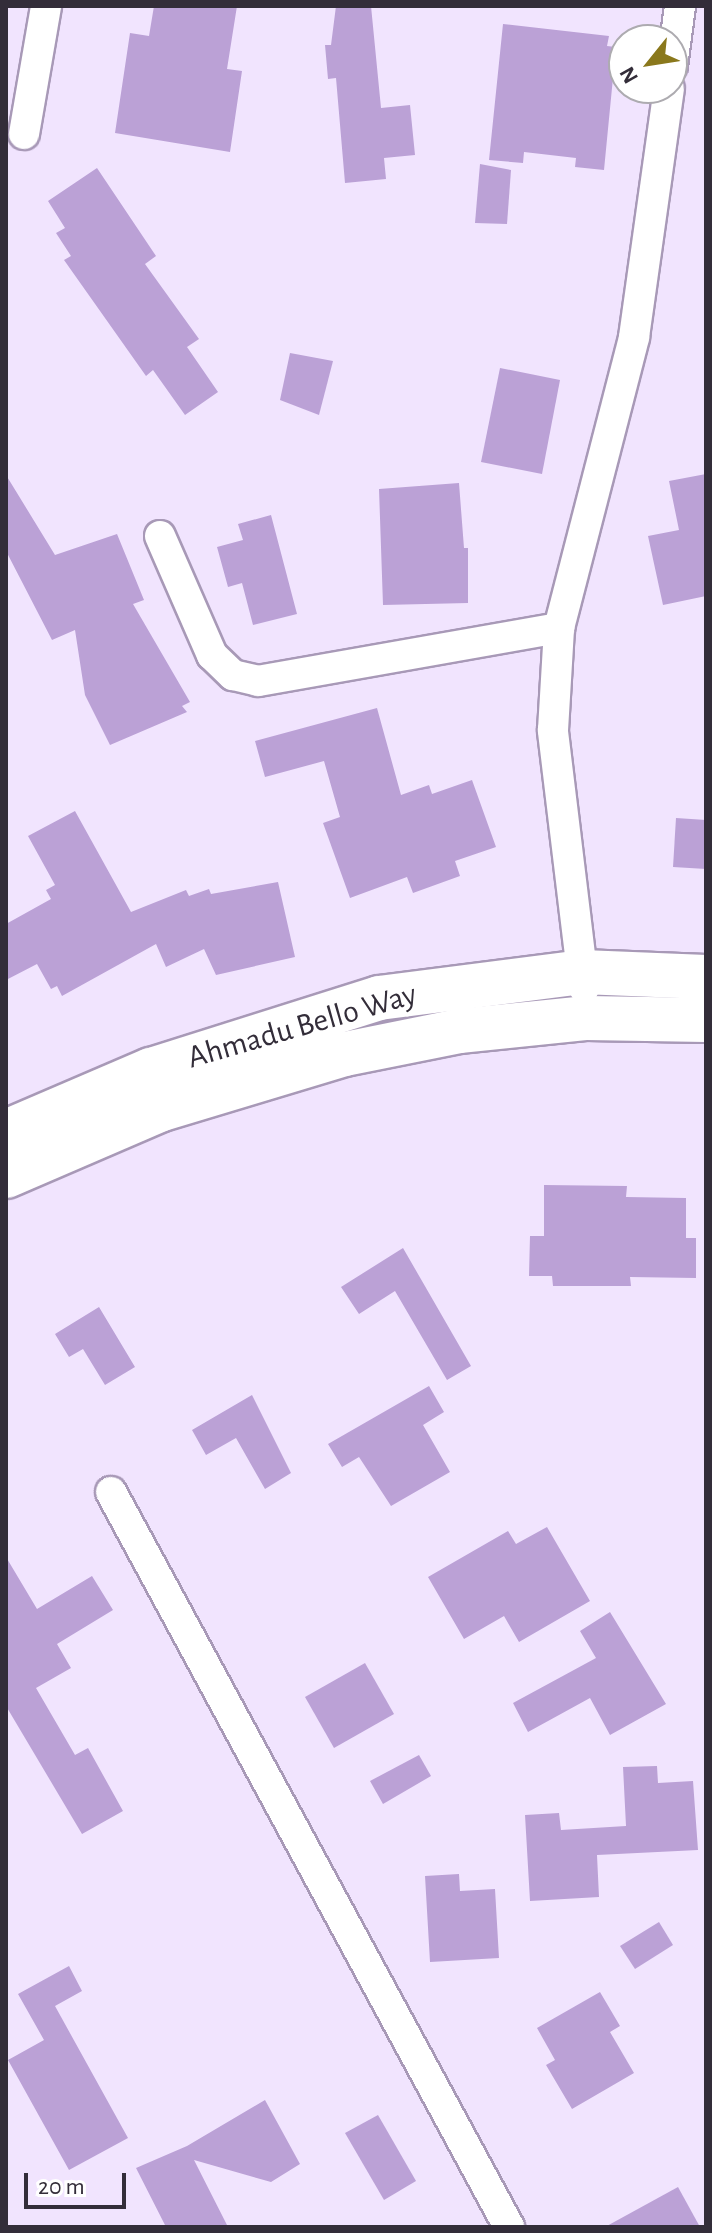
<!DOCTYPE html>
<html>
<head>
<meta charset="utf-8">
<style>
  body { margin:0 }
  #map { position:relative; width:712px; height:2233px; overflow:hidden; background:#f1e4fe; font-family:"Alegreya Sans",sans-serif }
  div>[style] { position:absolute }
  [style*='--x'] { left:calc(var(--x)*1px); top:calc(var(--y)*1px); width:calc(var(--w)*1px); rotate:calc(var(--a)*1deg) }
  .building>* { inset:0; background:#bba1d6 }
  .roads { filter:drop-shadow(2px 0 #a899b7) drop-shadow(-2px 0 #a899b7) drop-shadow(0 2px #a899b7) drop-shadow(0 -2px #a899b7) }
  .minor>* { height:30px; margin:-15px; padding:0 15px; transform-origin:15px; border-radius:15px; background:#fff }
  .secondary>* { height:44px; margin:-22px; padding:0 22px; transform-origin:22px; border-radius:22px; background:#fff }
  span { translate:-50% -50%; white-space:nowrap; text-align:center; line-height:1.15; -webkit-text-stroke:8px #fff; paint-order:stroke }
  .street-label { font-size:32px; color:#332d39 }
  .frame { position:absolute; inset:0; border:8px solid #332d39; pointer-events:none }
  .north { position:absolute; left:608px; top:24px; width:80px; height:80px; box-sizing:border-box; background:#fff; border:2px solid #adabb0; border-radius:50%; rotate:240deg; font-size:22px; font-weight:700; line-height:32px; text-align:center; color:#332d39 }
  .north::after { content:''; display:block; margin:auto; width:28px; height:36px; background:#8a781c; clip-path:polygon(50% 0,100% 100%,50% 72%,0 100%) }
  .scale { position:absolute; left:24px; top:2173px; width:102px; height:36px; box-sizing:border-box; border:4px solid #332d39; border-top:0; padding-left:10px; font-size:24px; line-height:28px; white-space:nowrap; color:#332d39; -webkit-text-stroke:6px #fff; paint-order:stroke }
</style>
</head>
<body>
<div id="map">
  <div class="building">
    <i style="clip-path:polygon(154px 6px,237px 6px,227px 69px,242px 71px,230px 152px,115px 133px,130px 33px,149px 36px)"></i>
    <i style="clip-path:polygon(336px 6px,371px 6px,381px 108px,410px 105px,415px 155px,384px 158px,386px 179px,345px 183px,336px 78px,328px 79px,325px 45px,331px 45px)"></i>
    <i style="clip-path:polygon(503px 24px,609px 36px,607px 46px,616px 47px,604px 170px,575px 167px,576px 158px,524px 152px,523px 163px,489px 160px)"></i>
    <i style="clip-path:polygon(480px 164px,511px 170px,507px 224px,475px 223px)"></i>
    <i style="clip-path:polygon(97px 168px,156px 256px,145px 264px,199px 339px,187px 347px,218px 392px,185px 415px,153px 370px,146px 376px,64px 260px,71px 256px,56px 233px,65px 228px,48px 201px)"></i>
    <i style="clip-path:polygon(290px 353px,333px 361px,319px 415px,280px 400px)"></i>
    <i style="clip-path:polygon(500px 368px,560px 380px,542px 474px,481px 462px)"></i>
    <i style="clip-path:polygon(706px 474px,706px 596px,663px 605px,648px 536px,679px 530px,669px 481px)"></i>
    <i style="clip-path:polygon(6px 475px,55px 555px,117px 534px,144px 600px,133px 604px,190px 702px,182px 706px,187px 712px,110px 745px,85px 695px,75px 630px,52px 640px,6px 551px)"></i>
    <i style="clip-path:polygon(459px 483px,464px 548px,468px 548px,468px 603px,383px 605px,379px 489px)"></i>
    <i style="clip-path:polygon(271px 515px,297px 614px,253px 625px,242px 583px,228px 587px,217px 547px,243px 540px,238px 524px)"></i>
    <i style="clip-path:polygon(377px 708px,401px 795px,429px 785px,432px 794px,472px 780px,496px 847px,455px 861px,460px 876px,413px 893px,407px 877px,350px 898px,323px 823px,340px 817px,324px 761px,265px 777px,255px 741px)"></i>
    <i style="clip-path:polygon(75px 811px,131px 912px,186px 890px,189px 896px,209px 889px,211px 894px,278px 882px,295px 957px,216px 975px,204px 949px,166px 967px,156px 944px,62px 996px,57px 986px,51px 989px,37px 964px,6px 980px,6px 924px,51px 899px,46px 890px,55px 885px,28px 836px)"></i>
    <i style="clip-path:polygon(676px 818px,706px 820px,706px 869px,673px 867px)"></i>
    <i style="clip-path:polygon(544px 1185px,627px 1186px,626px 1197px,686px 1198px,686px 1238px,696px 1238px,696px 1278px,630px 1277px,631px 1286px,553px 1286px,552px 1276px,529px 1276px,530px 1236px,544px 1236px)"></i>
    <i style="clip-path:polygon(403px 1248px,471px 1366px,447px 1380px,395px 1291px,359px 1314px,341px 1287px)"></i>
    <i style="clip-path:polygon(99px 1307px,135px 1367px,105px 1385px,83px 1349px,69px 1357px,55px 1334px)"></i>
    <i style="clip-path:polygon(429px 1386px,444px 1412px,423px 1425px,450px 1472px,391px 1506px,359px 1457px,342px 1467px,328px 1444px)"></i>
    <i style="clip-path:polygon(252px 1395px,291px 1473px,265px 1489px,236px 1438px,206px 1455px,192px 1430px)"></i>
    <i style="clip-path:polygon(547px 1527px,590px 1601px,519px 1642px,504px 1616px,464px 1639px,428px 1577px,508px 1531px,516px 1544px)"></i>
    <i style="clip-path:polygon(6px 1557px,37px 1609px,92px 1576px,113px 1610px,57px 1644px,71px 1668px,36px 1688px,75px 1755px,88px 1748px,123px 1811px,82px 1834px,6px 1706px)"></i>
    <i style="clip-path:polygon(610px 1612px,666px 1704px,610px 1735px,590px 1698px,528px 1732px,513px 1703px,596px 1658px,580px 1631px)"></i>
    <i style="clip-path:polygon(365px 1663px,394px 1714px,334px 1748px,305px 1697px)"></i>
    <i style="clip-path:polygon(419px 1755px,431px 1776px,383px 1804px,370px 1781px)"></i>
    <i style="clip-path:polygon(657px 1766px,658px 1783px,693px 1781px,698px 1850px,597px 1855px,599px 1897px,530px 1901px,525px 1815px,559px 1813px,561px 1830px,626px 1826px,623px 1767px)"></i>
    <i style="clip-path:polygon(459px 1874px,460px 1891px,495px 1889px,499px 1958px,430px 1962px,425px 1876px)"></i>
    <i style="clip-path:polygon(659px 1922px,673px 1945px,635px 1969px,620px 1946px)"></i>
    <i style="clip-path:polygon(69px 1966px,82px 1991px,55px 2006px,128px 2138px,69px 2170px,8px 2060px,44px 2040px,18px 1994px)"></i>
    <i style="clip-path:polygon(600px 1992px,620px 2026px,610px 2032px,634px 2073px,572px 2109px,546px 2065px,555px 2060px,537px 2028px)"></i>
    <i style="clip-path:polygon(265px 2100px,300px 2164px,271px 2182px,194px 2160px,228px 2227px,166px 2227px,136px 2168px,187px 2146px)"></i>
    <i style="clip-path:polygon(378px 2115px,416px 2181px,384px 2200px,345px 2133px)"></i>
    <i style="clip-path:polygon(678px 2187px,700px 2227px,605px 2227px)"></i>
  </div>
  <div class="roads">
    <div class="minor">
      <i style="--x:672;--y:66;--w:61;--a:-82.4"></i>
      <i style="--x:24;--y:134;--w:130;--a:-80.2"></i>
      <i style="--x:160;--y:536;--w:130;--a:66.4"></i>
      <i style="--x:212;--y:655;--w:29;--a:44"></i>
      <i style="--x:233;--y:675;--w:26;--a:13"></i>
      <i style="--x:258;--y:681;--w:306;--a:-10"></i>
      <i style="--x:584;--y:988;--w:260;--a:-96.9"></i>
      <i style="--x:553;--y:730;--w:102;--a:-86.6"></i>
      <i style="--x:559;--y:628;--w:301;--a:-75.5"></i>
      <i style="--x:634;--y:337;--w:251;--a:-82"></i>
      <i style="--x:111;--y:1492;--w:836;--a:61.56"></i>
    </div>
    <div class="secondary">
      <i style="--x:6;--y:1132;--w:158;--a:-23.2"></i>
      <i style="--x:151;--y:1070;--w:239;--a:-17.5"></i>
      <i style="--x:379;--y:998;--w:205;--a:-7.3"></i>
      <i style="--x:582;--y:972;--w:124;--a:2.3"></i>
      <i style="--x:6;--y:1176;--w:167;--a:-23.3"></i>
      <i style="--x:159;--y:1110;--w:194;--a:-16.8"></i>
      <i style="--x:345;--y:1054;--w:116;--a:-11.4"></i>
      <i style="--x:459;--y:1031;--w:129;--a:-5.8"></i>
      <i style="--x:587;--y:1018;--w:119;--a:1"></i>
    </div>
  </div>
  <div class="street-label">
    <span style="left:302px;top:1026px;rotate:-16deg">Ahmadu Bello Way</span>
  </div>
  <div class="frame"></div>
  <div class="north">N</div>
  <div class="scale">20 m</div>
</div>
</body>
</html>
